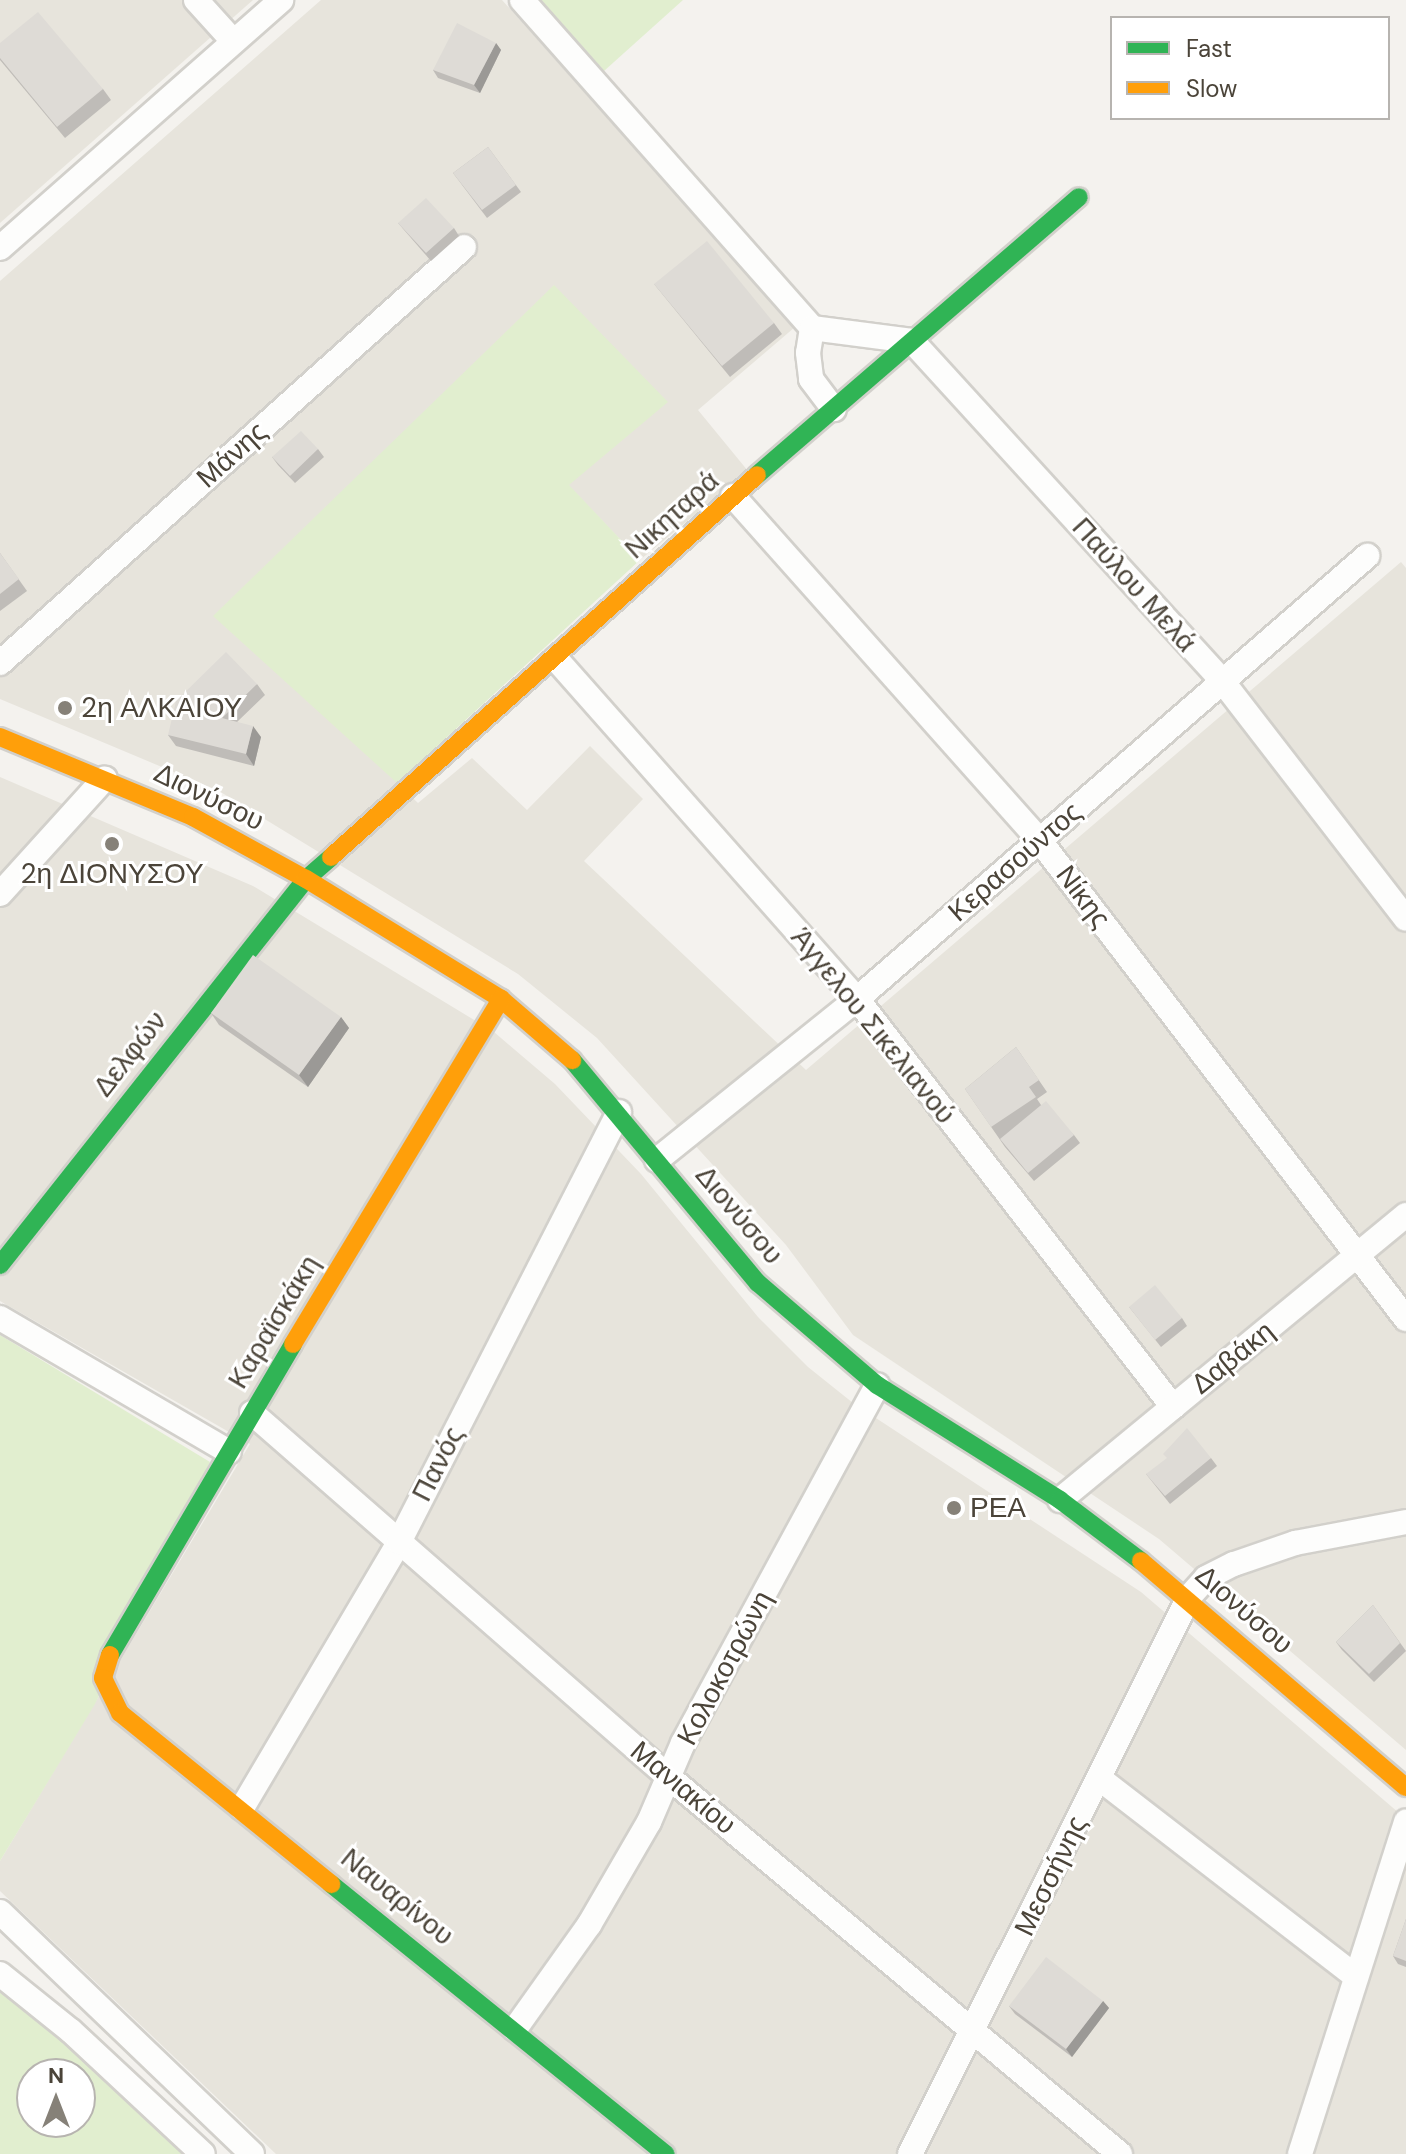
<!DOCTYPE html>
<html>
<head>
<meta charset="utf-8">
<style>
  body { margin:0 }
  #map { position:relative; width:1406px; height:2154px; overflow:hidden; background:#f4f2ee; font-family:"DM Sans",sans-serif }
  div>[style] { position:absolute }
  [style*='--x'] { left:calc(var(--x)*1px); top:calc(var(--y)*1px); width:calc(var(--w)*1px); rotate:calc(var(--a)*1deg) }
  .residential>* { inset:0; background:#e7e4dc }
  .green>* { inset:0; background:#e1eecf }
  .roads { filter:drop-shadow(2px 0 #d2d0cb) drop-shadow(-2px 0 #d2d0cb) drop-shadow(0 2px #d2d0cb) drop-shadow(0 -2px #d2d0cb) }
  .street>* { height:24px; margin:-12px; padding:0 12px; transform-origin:12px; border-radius:12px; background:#fdfdfc }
  .fast>* { height:18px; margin:-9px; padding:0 9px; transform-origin:9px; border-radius:9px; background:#30b455 }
  .slow>* { height:18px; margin:-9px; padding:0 9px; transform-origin:9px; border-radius:9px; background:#ff9f0a }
  .wall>* { inset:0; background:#bfbcb8 }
  .shaded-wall>* { inset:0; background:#9b9996 }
  .building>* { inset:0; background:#dedbd6 }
  .dots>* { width:22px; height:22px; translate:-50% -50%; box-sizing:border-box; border:4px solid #fff; border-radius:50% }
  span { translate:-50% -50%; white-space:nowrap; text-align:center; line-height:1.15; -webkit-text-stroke:6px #fff; paint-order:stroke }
  .street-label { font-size:28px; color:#4b4439 }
  .poi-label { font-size:28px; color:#4b4439 }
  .left { translate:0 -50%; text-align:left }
  .legend { position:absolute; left:1110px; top:16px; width:280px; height:104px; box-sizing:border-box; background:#fff; border:2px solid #b7b4b0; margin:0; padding:10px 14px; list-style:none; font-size:24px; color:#4b4439 }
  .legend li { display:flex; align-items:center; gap:16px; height:40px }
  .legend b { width:40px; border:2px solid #b7b4b0 }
  .north { position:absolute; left:16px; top:2058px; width:80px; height:80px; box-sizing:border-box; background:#fff; border:2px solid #b7b4b0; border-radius:50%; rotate:0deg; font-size:22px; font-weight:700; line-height:32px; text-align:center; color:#4b4439 }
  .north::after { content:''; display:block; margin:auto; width:28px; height:36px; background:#868178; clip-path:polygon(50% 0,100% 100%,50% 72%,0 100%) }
</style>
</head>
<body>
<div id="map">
  <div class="residential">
    <i style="clip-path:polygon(0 0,253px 0,0 223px)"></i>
    <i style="clip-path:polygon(321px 0,502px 0,795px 327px,698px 410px,748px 471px,640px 560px,568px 485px,554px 285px,397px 783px,418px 803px,472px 758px,527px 810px,590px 746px,643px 799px,584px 861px,806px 1070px,1401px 562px,1406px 568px,1406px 1750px,1159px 1539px,853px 1335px,786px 1245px,597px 1038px,518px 974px,219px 791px,0 699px,0 281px)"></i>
    <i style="clip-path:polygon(0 777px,253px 886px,494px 1032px,555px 1084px,641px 1174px,758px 1317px,808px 1367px,853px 1403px,1141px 1592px,1406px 1819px,1406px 2154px,276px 2154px,0 1891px,0 1861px,250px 1444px,0 1301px)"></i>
  </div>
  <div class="green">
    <i style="clip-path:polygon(540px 0,683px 0,604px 71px)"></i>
    <i style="clip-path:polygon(554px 285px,668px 402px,569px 485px,640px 560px,397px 783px,213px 616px)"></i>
    <i style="clip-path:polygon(0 1335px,210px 1462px,95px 1704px,0 1861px)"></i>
    <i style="clip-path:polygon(evenodd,0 1979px,199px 2154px,0 2154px,0 1979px,32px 2074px,80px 2074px,80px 2122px,32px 2122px,32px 2074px)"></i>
  </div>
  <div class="roads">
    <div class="street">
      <i style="--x:196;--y:0;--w:55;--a:47.9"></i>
      <i style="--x:522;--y:0;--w:438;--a:48.5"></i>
      <i style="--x:812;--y:328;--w:101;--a:7.4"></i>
      <i style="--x:912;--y:341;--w:462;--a:47.6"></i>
      <i style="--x:1223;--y:682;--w:299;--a:52.3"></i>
      <i style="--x:0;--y:248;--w:375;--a:-41.4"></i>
      <i style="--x:812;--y:328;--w:25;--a:99"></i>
      <i style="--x:808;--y:353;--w:26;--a:83"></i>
      <i style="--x:811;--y:379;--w:38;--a:53"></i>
      <i style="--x:733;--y:496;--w:462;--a:48.3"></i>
      <i style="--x:1040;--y:841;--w:602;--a:52.56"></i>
      <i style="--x:556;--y:659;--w:454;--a:48.5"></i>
      <i style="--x:857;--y:999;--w:516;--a:52.24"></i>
      <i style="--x:0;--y:663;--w:623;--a:-41.88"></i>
      <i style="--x:0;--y:894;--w:156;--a:-47.8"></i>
      <i style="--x:657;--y:1160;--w:257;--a:-38.8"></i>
      <i style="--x:857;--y:999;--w:676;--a:-40.98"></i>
      <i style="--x:0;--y:1318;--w:265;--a:30.3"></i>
      <i style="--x:252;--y:1413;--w:556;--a:41.14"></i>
      <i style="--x:671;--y:1779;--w:585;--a:39.87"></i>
      <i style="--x:1060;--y:1500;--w:448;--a:-39.5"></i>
      <i style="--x:1099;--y:1778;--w:324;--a:37.7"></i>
      <i style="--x:242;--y:1808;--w:309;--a:-59.4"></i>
      <i style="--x:399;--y:1542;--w:483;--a:-62.9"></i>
      <i style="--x:0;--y:1912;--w:349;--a:43.8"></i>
      <i style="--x:0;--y:1974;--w:91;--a:38.8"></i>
      <i style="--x:71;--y:2031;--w:180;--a:43"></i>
      <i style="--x:515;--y:2029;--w:128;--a:-54.6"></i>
      <i style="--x:589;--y:1925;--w:119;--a:-59.8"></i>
      <i style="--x:649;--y:1822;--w:86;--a:-66.7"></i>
      <i style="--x:683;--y:1743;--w:407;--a:-61.5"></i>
      <i style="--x:910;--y:2154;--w:623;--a:-63.39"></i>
      <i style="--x:1189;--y:1597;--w:25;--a:-48"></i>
      <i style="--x:1206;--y:1578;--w:31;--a:-27"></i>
      <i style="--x:1234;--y:1564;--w:65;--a:-19"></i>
      <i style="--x:1295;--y:1543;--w:113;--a:-10.7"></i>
      <i style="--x:1300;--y:2154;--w:349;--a:-72.3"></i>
    </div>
    <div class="fast">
      <i style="--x:757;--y:475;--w:425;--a:-40.8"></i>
      <i style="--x:572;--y:1060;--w:290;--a:50.2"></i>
      <i style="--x:758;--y:1283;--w:157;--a:40.6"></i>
      <i style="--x:877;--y:1385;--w:216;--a:32.1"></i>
      <i style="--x:1060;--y:1500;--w:101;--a:37"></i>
      <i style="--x:0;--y:1265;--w:493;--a:-51.6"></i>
      <i style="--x:306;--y:879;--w:33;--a:-41"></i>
      <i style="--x:110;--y:1655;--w:361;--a:-59.5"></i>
      <i style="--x:331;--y:1884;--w:430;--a:38.9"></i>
    </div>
    <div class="slow">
      <i style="--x:0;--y:737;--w:209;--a:22.5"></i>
      <i style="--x:193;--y:817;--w:129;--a:28.8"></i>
      <i style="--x:306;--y:879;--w:229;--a:31.6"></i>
      <i style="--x:501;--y:999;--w:94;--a:40.7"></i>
      <i style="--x:331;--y:857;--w:572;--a:-41.88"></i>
      <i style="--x:293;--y:1344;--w:403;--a:-58.9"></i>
      <i style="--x:1141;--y:1561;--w:348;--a:40.5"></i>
      <i style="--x:110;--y:1655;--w:24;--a:107"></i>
      <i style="--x:103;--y:1678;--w:39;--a:64"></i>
      <i style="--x:120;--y:1713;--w:272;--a:39"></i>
    </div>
  </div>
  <div class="wall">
    <i style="clip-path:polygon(0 43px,103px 89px,111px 100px,65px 138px,0 60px)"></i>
    <i style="clip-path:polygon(496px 43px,501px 50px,480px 93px,438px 78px,433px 70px)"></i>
    <i style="clip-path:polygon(488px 147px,521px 192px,487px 218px,453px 173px)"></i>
    <i style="clip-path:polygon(398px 223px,454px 228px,459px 236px,431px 261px)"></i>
    <i style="clip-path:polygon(654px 284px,774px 323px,782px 334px,730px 377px)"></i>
    <i style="clip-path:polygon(318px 449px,324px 457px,295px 483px,278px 465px,272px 457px)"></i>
    <i style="clip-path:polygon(0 553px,27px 591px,0 611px)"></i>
    <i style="clip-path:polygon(257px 684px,265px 695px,237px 722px,261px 737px,254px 766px,176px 746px,168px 735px)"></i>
    <i style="clip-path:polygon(211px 1013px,341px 1017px,349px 1028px,308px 1087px,219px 1025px)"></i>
    <i style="clip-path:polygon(1016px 1047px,1047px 1092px,1037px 1099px,1041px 1105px,1074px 1135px,1080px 1143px,1034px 1181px,1005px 1147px,965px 1089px)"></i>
    <i style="clip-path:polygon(1129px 1307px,1182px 1318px,1187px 1326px,1161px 1347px)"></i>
    <i style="clip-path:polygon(1211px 1458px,1217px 1466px,1170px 1504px,1146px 1474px)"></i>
    <i style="clip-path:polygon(1373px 1605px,1406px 1651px,1374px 1682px,1342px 1650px,1336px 1642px)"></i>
    <i style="clip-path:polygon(1406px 1919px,1406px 1967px,1398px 1964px,1393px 1956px)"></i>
    <i style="clip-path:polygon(1103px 2001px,1109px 2008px,1072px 2057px,1015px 2014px,1009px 2006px)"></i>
  </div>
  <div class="shaded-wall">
    <i style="clip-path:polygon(496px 43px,501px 50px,480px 93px,474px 85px)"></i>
    <i style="clip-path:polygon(253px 726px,261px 737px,254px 766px,246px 754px)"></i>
    <i style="clip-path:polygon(341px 1017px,349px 1028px,308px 1087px,299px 1075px)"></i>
    <i style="clip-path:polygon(1103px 2001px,1109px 2008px,1072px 2057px,1066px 2049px)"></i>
  </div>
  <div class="building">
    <i style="clip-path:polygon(38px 12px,103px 89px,57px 127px,0 58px,0 43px)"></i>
    <i style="clip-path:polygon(457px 23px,496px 43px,474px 85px,433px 70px)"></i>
    <i style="clip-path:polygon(488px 147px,516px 185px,482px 210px,453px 173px)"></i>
    <i style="clip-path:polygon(426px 198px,454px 228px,426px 253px,398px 223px)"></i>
    <i style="clip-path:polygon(707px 241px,774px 323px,722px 366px,654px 284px)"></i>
    <i style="clip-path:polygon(301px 431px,318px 449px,290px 476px,272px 457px)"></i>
    <i style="clip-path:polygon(0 553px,19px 579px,0 594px)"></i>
    <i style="clip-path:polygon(226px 652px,257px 684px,222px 718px,253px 726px,246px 754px,168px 735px,176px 701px)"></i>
    <i style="clip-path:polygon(253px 955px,341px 1017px,299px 1075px,211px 1013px)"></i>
    <i style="clip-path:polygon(1016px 1047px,1039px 1080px,1029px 1087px,1036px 1097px,991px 1127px,965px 1089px)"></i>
    <i style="clip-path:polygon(1046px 1101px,1074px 1135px,1028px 1173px,1000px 1139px)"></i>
    <i style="clip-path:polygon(1155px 1285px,1182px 1318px,1155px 1340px,1129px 1307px)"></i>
    <i style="clip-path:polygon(1187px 1428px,1211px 1458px,1165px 1496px,1146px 1474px,1167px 1458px,1163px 1454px)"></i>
    <i style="clip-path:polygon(1373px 1605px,1400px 1643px,1369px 1674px,1336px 1642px)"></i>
    <i style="clip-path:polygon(1406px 1919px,1406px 1961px,1393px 1956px)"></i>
    <i style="clip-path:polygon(1046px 1957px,1103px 2001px,1066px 2049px,1009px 2006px)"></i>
  </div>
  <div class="dots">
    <i style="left:65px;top:708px;background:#868178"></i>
    <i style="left:112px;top:844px;background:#868178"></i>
    <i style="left:954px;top:1508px;background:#868178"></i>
  </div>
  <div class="street-label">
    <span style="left:232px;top:455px;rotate:-42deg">Μάνης</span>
    <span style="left:672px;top:515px;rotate:-42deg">Νικηταρά</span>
    <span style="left:1134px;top:585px;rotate:48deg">Παύλου Μελά</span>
    <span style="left:209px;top:797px;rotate:26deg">Διονύσου</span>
    <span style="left:1015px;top:862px;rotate:-41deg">Κερασούντος</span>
    <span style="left:1083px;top:897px;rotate:53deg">Νίκης</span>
    <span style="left:873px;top:1026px;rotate:51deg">Άγγελου Σικελιανού</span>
    <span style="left:130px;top:1054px;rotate:-52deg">Δελφών</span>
    <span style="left:739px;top:1215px;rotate:50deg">Διονύσου</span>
    <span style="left:274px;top:1322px;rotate:-59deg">Καραϊσκάκη</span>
    <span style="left:1233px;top:1358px;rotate:-39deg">Δαβάκη</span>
    <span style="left:438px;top:1464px;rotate:-63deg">Πανός</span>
    <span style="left:1244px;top:1610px;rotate:41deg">Διονύσου</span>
    <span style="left:725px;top:1668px;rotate:-62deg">Κολοκοτρώνη</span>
    <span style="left:683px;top:1788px;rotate:40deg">Μανιακίου</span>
    <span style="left:1051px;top:1876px;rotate:-64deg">Μεσσήνης</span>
    <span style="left:397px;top:1897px;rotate:39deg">Ναυαρίνου</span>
  </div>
  <div class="poi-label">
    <span class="left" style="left:81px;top:708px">2η ΑΛΚΑΙΟΥ</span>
    <span style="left:112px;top:874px">2η ΔΙΟΝΥΣΟΥ</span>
    <span class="left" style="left:970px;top:1508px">ΡΕΑ</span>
  </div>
  <ul class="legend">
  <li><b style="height:10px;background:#30b455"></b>Fast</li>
  <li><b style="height:10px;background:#ff9f0a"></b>Slow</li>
  </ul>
  <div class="north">N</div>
</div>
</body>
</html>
